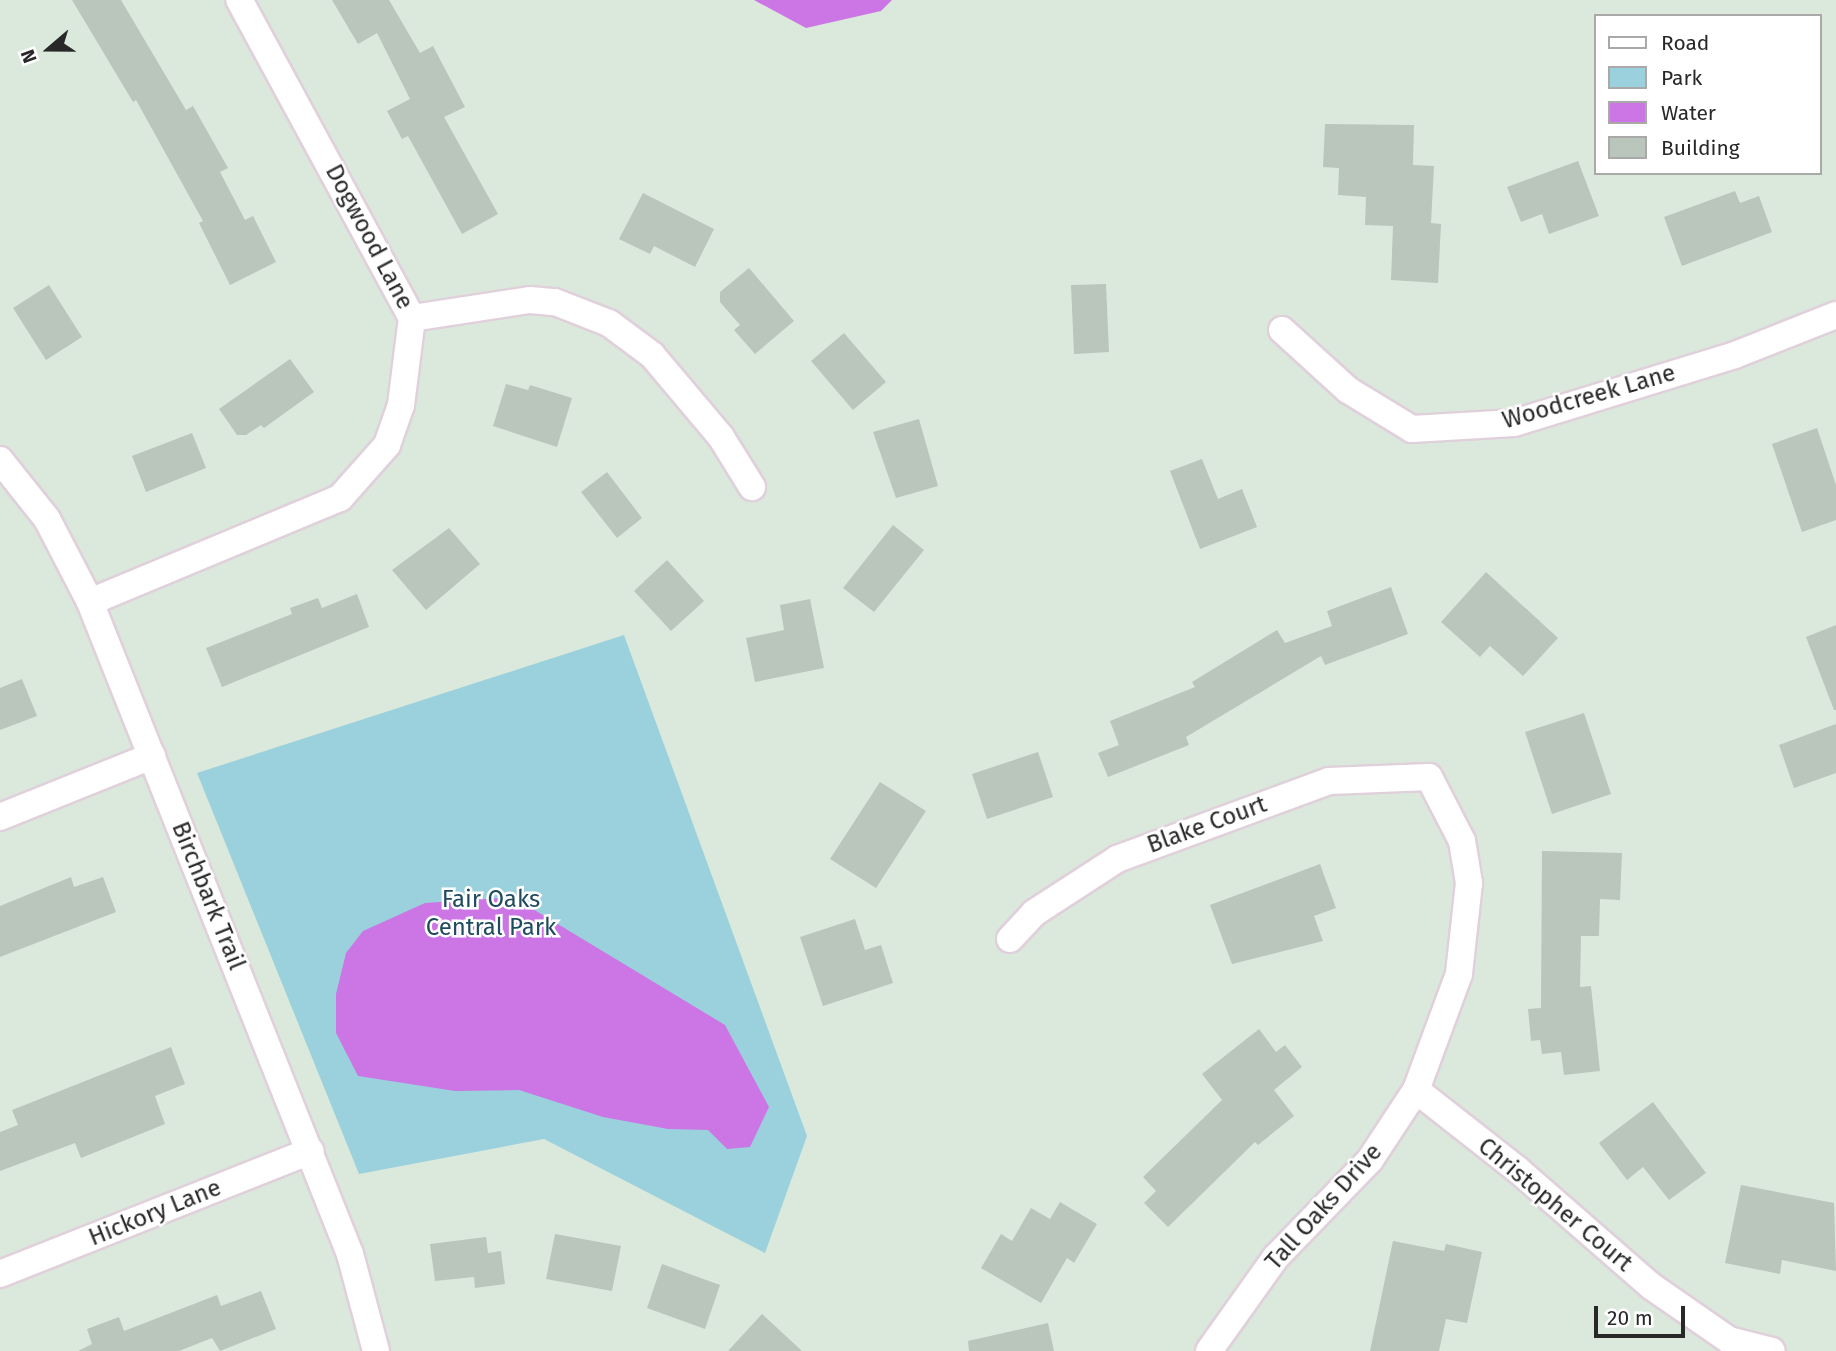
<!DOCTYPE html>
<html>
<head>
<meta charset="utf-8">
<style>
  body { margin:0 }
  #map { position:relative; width:1836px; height:1351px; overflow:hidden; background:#dbe9dc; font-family:"Fira Sans",sans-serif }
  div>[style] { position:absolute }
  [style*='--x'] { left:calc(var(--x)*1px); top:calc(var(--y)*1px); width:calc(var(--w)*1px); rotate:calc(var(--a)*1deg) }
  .green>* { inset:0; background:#9bd1dc }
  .water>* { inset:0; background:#cb76e4 }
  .building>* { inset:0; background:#bac5bb }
  .roads { filter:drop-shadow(2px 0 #e0d0db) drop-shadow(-2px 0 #e0d0db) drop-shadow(0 2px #e0d0db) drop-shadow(0 -2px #e0d0db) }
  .street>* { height:26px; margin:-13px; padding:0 13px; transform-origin:13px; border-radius:13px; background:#fff }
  span { translate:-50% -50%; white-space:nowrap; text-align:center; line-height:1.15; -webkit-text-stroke:5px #fff; paint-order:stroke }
  .street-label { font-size:24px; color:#282828 }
  .park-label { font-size:24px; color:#1f4b5e }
  .legend { position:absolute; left:1594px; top:14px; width:228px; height:161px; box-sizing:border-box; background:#fff; border:2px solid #a9a9a9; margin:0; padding:9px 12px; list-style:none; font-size:21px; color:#282828 }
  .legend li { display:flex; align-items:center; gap:14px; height:35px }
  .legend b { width:35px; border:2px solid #a9a9a9 }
  .north { position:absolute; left:14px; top:14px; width:70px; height:70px; -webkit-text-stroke:5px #fff; paint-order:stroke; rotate:250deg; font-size:19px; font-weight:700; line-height:28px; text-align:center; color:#282828 }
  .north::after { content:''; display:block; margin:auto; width:24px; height:32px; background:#282828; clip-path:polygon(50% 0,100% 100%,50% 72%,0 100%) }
  .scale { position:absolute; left:1594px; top:1306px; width:91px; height:32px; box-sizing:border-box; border:4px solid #282828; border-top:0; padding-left:9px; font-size:21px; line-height:24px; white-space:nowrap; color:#282828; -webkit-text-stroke:5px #fff; paint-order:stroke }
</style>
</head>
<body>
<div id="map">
  <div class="green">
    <i style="clip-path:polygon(624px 635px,807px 1136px,765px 1253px,544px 1139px,359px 1174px,197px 773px)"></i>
  </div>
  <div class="water">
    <i style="clip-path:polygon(754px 0,892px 0,881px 11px,806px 28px)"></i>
    <i style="clip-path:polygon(513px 897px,725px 1025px,769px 1107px,750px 1147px,727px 1149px,708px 1130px,668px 1129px,603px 1117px,519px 1090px,455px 1091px,358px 1076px,336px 1033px,336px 994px,346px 953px,363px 931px,425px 903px)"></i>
  </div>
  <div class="building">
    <i style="clip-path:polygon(72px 0,121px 0,186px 110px,193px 106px,228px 168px,220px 172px,245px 220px,253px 216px,276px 262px,230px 285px,199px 223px,203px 221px,136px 100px,133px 102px)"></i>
    <i style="clip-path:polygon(332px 0,389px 0,420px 53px,433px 46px,465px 107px,444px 117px,498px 214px,462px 234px,408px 136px,402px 139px,387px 111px,410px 99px,377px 33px,358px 44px)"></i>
    <i style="clip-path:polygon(1325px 124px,1414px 125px,1413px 165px,1434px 166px,1431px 223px,1441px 224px,1438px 283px,1391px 280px,1393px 226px,1365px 225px,1366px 197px,1338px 195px,1339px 168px,1323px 167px)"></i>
    <i style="clip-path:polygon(1578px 161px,1599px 216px,1549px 234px,1542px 214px,1521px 222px,1507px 187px)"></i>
    <i style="clip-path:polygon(1735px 191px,1740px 203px,1759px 196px,1772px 232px,1682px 266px,1664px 217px)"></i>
    <i style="clip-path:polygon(643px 193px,714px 229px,695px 267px,654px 246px,650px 254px,619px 239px)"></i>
    <i style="clip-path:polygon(749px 268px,794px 321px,755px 354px,734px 330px,740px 325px,720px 302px,720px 292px)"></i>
    <i style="clip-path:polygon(1106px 284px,1109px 352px,1074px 354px,1071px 285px)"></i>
    <i style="clip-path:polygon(49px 285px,82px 337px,46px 360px,13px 308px)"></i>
    <i style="clip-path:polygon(844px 333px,886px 382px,853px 410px,811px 361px)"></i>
    <i style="clip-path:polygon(290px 359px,314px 392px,264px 428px,261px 425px,246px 435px,237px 435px,219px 409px)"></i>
    <i style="clip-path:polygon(506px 384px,528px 390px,530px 385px,572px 398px,557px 447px,493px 426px)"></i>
    <i style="clip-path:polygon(919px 419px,938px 486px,896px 498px,873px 432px)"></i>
    <i style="clip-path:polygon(1817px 428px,1836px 485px,1836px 520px,1802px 532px,1772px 444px)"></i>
    <i style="clip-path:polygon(192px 433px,206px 468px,146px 492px,132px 456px)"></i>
    <i style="clip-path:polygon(1202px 459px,1218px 499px,1242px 489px,1257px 527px,1200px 549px,1170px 471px)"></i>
    <i style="clip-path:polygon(607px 472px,642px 518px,617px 538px,581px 492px)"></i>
    <i style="clip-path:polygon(893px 525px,924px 550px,874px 612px,843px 588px)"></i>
    <i style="clip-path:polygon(449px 528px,480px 564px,426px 610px,392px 570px)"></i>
    <i style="clip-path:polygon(667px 560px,704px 601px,671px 631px,634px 591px)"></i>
    <i style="clip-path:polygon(1486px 572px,1558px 638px,1523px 676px,1490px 646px,1480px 657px,1441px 622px)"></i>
    <i style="clip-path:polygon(1391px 587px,1408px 634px,1325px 665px,1321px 656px,1186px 737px,1189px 745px,1108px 777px,1098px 753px,1119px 745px,1110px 721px,1195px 687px,1192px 682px,1277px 630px,1285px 643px,1332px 626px,1327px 611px)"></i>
    <i style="clip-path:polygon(357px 594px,369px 627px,222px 687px,206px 648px,292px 614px,290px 608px,318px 598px,322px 608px)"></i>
    <i style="clip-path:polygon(810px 599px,824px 668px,755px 682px,746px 638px,784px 630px,780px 605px)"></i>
    <i style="clip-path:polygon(1836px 625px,1836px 710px,1834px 710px,1806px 637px)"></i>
    <i style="clip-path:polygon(22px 679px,37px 716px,0 730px,0 688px)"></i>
    <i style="clip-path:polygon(1584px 713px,1611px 794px,1552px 814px,1525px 732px)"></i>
    <i style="clip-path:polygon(1836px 724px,1836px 773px,1794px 788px,1779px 745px)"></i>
    <i style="clip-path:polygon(1038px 752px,1053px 797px,987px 819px,972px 774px)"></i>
    <i style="clip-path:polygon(880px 782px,926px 811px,876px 888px,830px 859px)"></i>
    <i style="clip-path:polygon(1542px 851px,1622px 853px,1620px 900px,1600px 899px,1599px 936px,1581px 936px,1580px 987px,1591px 986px,1600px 1071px,1564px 1075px,1561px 1052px,1542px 1054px,1540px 1040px,1531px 1041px,1528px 1009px,1541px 1008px)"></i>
    <i style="clip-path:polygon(1320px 864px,1336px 908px,1314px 916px,1323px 941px,1232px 964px,1210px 905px)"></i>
    <i style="clip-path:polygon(71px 877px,74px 887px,103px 877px,116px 912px,0 957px,0 906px)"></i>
    <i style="clip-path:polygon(855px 919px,865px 950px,881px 945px,893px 983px,823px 1006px,800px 937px)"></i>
    <i style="clip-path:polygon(1259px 1029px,1276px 1052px,1285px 1045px,1302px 1067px,1274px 1090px,1294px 1116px,1258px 1145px,1255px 1142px,1168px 1227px,1144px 1203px,1156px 1191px,1143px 1177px,1222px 1100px,1202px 1074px)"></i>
    <i style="clip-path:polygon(171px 1047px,185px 1084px,155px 1096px,165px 1124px,81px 1158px,75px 1143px,0 1171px,0 1132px,18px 1125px,12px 1110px)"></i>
    <i style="clip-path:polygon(1653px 1102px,1706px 1173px,1669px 1200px,1643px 1167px,1627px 1180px,1599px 1143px)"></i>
    <i style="clip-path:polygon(1741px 1185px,1834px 1203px,1836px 1271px,1782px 1260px,1780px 1274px,1725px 1263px)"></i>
    <i style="clip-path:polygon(1060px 1202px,1097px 1224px,1074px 1263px,1067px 1258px,1041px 1303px,981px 1268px,1001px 1234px,1012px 1241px,1031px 1208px,1050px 1219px)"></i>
    <i style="clip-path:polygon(555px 1234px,621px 1246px,612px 1291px,546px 1279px)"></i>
    <i style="clip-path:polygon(486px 1237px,488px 1253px,501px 1251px,505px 1284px,475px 1288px,474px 1277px,435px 1281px,430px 1244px)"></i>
    <i style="clip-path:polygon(1393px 1241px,1444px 1251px,1446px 1244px,1482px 1252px,1467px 1323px,1446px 1319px,1439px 1351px,1370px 1351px)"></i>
    <i style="clip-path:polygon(662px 1264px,720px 1285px,705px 1329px,647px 1308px)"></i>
    <i style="clip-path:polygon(261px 1291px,276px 1329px,220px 1351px,212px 1338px,179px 1351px,78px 1351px,92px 1344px,87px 1329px,119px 1317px,124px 1331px,217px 1295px,221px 1306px)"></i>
    <i style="clip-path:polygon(762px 1314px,802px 1351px,728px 1351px)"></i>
    <i style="clip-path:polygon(1048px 1323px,1054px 1351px,969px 1351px,968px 1341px)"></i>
  </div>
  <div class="roads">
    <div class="street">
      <i style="--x:412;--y:318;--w:119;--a:-8.7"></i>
      <i style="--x:530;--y:300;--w:25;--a:5"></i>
      <i style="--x:555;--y:302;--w:58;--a:21.3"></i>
      <i style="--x:609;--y:323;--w:54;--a:36.7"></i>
      <i style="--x:652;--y:355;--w:107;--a:49.9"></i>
      <i style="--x:721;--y:437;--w:59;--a:58.2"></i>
      <i style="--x:1282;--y:330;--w:89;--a:42.3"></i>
      <i style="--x:1348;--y:390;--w:75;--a:31.4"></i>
      <i style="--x:1412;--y:429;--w:102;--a:-3.4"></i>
      <i style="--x:1514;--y:423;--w:231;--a:-17.1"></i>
      <i style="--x:1735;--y:355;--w:109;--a:-21.6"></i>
      <i style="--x:0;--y:460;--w:75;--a:51.5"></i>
      <i style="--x:47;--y:519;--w:93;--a:62.6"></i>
      <i style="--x:90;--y:602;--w:702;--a:68.26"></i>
      <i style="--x:350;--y:1254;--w:100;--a:75"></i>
      <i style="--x:90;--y:602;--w:271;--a:-22.6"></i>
      <i style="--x:340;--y:498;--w:71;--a:-48.4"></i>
      <i style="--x:387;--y:445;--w:42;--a:-70.7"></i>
      <i style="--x:401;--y:405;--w:88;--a:-82.8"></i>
      <i style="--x:412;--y:318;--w:362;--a:-118.5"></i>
      <i style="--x:0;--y:817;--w:164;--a:-21.9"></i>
      <i style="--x:1010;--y:939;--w:35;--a:-47"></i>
      <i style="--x:1034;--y:913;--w:99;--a:-33"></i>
      <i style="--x:1117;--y:859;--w:226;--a:-20.2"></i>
      <i style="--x:1329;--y:781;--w:100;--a:-2.3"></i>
      <i style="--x:1429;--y:777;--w:72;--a:62.7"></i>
      <i style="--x:1462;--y:841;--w:43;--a:80.5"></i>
      <i style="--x:1469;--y:883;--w:92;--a:96.3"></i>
      <i style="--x:1459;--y:974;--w:124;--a:110.3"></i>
      <i style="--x:1416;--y:1090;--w:84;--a:123.3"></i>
      <i style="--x:1370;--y:1160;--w:135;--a:134.1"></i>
      <i style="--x:1276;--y:1257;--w:115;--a:125.5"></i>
      <i style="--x:1416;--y:1090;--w:130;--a:38.1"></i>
      <i style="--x:1518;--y:1170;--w:176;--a:41.1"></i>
      <i style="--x:1651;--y:1286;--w:95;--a:34.7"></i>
      <i style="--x:1729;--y:1340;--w:44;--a:14.3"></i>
      <i style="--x:0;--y:1274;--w:334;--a:-21.6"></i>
    </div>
  </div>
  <div class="street-label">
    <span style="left:369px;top:237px;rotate:62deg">Dogwood Lane</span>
    <span style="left:1589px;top:397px;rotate:-16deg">Woodcreek Lane</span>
    <span style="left:1207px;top:825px;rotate:-20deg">Blake Court</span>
    <span style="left:208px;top:896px;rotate:68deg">Birchbark Trail</span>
    <span style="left:1555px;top:1205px;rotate:40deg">Christopher Court</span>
    <span style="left:1324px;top:1207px;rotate:-48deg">Tall Oaks Drive</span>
    <span style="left:155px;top:1213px;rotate:-22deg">Hickory Lane</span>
  </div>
  <div class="park-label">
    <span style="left:491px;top:914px">Fair Oaks<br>Central Park</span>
  </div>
  <ul class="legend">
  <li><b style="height:9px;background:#fff"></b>Road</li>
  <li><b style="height:19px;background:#9bd1dc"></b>Park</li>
  <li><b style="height:19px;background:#cb76e4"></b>Water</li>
  <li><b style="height:19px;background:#bac5bb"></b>Building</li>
  </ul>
  <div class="north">N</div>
  <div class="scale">20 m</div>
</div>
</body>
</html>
